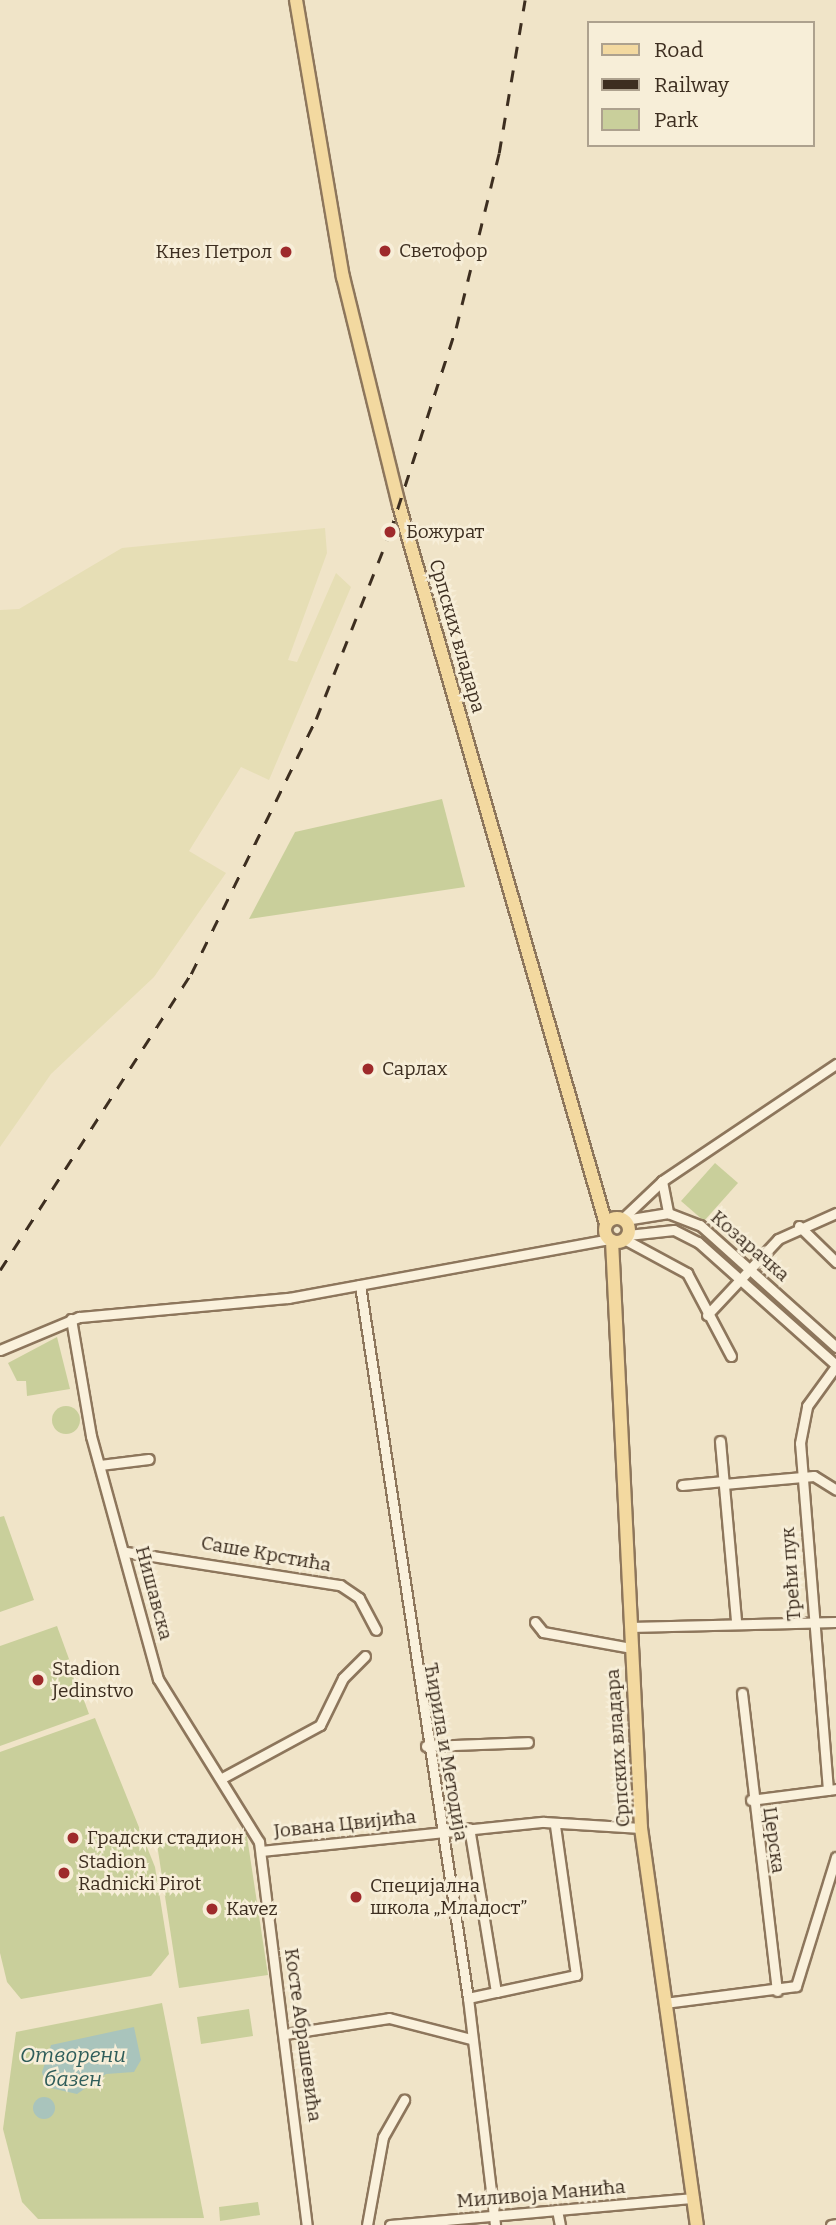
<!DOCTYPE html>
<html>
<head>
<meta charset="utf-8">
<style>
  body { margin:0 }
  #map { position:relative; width:836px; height:2225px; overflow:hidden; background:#f0e4c8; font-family:Bitter,serif }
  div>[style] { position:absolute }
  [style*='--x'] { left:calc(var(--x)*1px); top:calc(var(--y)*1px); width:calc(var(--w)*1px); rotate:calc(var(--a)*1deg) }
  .farmland>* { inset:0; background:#e6deb5 }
  .green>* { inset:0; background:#c9cf9b }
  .round { border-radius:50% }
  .water>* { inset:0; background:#a9c4bc }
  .roads { filter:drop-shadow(2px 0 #8d765c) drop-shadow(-2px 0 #8d765c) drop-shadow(0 2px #8d765c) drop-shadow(0 -2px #8d765c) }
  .minor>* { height:9px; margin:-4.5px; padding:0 4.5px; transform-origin:4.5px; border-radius:4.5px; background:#faf1dc }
  .major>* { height:12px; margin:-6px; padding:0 6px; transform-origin:6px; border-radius:6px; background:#f3d9a0 }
  .major>.ring { margin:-6px; padding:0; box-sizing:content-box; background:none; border:12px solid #f3d9a0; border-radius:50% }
  .rail>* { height:2.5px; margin-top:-1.25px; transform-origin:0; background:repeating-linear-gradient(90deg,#3d2e20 0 12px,transparent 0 24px) }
  .dots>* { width:19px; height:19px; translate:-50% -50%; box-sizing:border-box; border:4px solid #f7eed8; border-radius:50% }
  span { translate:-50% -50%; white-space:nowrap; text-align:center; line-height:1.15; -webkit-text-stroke:5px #f7eed8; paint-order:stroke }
  .poi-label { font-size:19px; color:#3d2e20 }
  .left { translate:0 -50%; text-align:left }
  .right { translate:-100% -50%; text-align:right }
  .street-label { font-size:19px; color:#3d2e20 }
  .water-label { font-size:21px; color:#2f5d5a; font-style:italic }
  .legend { position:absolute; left:587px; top:21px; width:228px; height:126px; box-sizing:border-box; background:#f7eed8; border:2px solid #ada18e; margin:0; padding:9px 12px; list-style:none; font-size:21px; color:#3d2e20 }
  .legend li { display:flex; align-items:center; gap:14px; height:35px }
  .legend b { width:35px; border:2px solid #ada18e }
</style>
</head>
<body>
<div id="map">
  <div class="farmland">
    <i style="clip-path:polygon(325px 528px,327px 553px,288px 660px,297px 662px,336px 573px,351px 587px,269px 780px,241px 767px,189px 851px,226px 873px,154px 977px,51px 1074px,0 1147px,0 610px,19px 609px,122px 548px)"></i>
  </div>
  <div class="green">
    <i style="clip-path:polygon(442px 799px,465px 887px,249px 919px,295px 832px)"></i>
    <i style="clip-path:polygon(715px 1163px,738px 1183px,704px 1221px,681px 1201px)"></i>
    <i style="clip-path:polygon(57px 1337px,70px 1389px,27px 1396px,26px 1381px,17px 1381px,8px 1363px)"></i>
    <i class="round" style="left:52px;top:1406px;width:28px;height:28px"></i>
    <i style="clip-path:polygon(4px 1516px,34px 1600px,0 1612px,0 1517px)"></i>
    <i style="clip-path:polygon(57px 1626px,89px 1714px,0 1746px,0 1646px)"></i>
    <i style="clip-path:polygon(95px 1718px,155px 1867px,169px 1954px,151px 1976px,21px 1999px,7px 1982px,0 1953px,0 1752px)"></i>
    <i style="clip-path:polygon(246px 1830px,268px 1975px,179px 1988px,157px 1844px)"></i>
    <i style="clip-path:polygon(162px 2003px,204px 2218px,38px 2219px,22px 2202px,3px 2129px,16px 2032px)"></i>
    <i style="clip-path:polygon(249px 2009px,253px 2036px,201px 2044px,197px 2017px)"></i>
    <i style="clip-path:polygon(258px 2202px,260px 2215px,220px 2221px,219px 2207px)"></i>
  </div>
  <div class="water">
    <i style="clip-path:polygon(134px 2027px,141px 2060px,134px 2072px,106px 2074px,77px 2094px,46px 2087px,42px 2072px,51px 2045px)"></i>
    <i class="round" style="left:33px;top:2097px;width:22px;height:22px"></i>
  </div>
  <div class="roads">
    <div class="minor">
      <i style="--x:662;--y:1181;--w:33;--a:79"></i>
      <i style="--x:622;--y:1219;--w:55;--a:-43.5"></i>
      <i style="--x:662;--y:1181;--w:210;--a:-33.9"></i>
      <i style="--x:625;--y:1220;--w:44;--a:-9.2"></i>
      <i style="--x:668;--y:1213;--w:34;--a:21"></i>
      <i style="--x:700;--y:1225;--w:183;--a:41.9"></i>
      <i style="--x:799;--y:1226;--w:52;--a:44.2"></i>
      <i style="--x:628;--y:1235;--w:46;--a:-6.2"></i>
      <i style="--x:674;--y:1230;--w:27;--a:27"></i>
      <i style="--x:698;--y:1242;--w:185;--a:41.7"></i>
      <i style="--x:624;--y:1239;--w:72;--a:28.4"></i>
      <i style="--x:687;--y:1273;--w:94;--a:62.1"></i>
      <i style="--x:360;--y:1285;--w:721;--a:81.39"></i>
      <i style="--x:468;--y:1998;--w:229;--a:83.2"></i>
      <i style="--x:707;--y:1315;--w:104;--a:-46.9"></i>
      <i style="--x:778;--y:1239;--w:64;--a:-24.1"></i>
      <i style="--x:71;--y:1319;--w:119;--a:80.3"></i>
      <i style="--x:91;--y:1436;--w:252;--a:74.6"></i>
      <i style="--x:158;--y:1679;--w:192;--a:58.2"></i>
      <i style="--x:259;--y:1842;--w:386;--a:82.9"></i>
      <i style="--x:0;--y:1350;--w:86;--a:-22.7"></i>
      <i style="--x:79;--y:1317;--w:210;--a:-5.2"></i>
      <i style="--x:288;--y:1298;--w:326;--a:-10.4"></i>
      <i style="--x:720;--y:1441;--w:182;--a:84.9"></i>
      <i style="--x:100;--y:1465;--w:49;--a:-7"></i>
      <i style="--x:724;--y:1484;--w:90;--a:-5.1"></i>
      <i style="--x:814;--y:1476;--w:26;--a:32"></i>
      <i style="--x:682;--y:1485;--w:42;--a:-5.4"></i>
      <i style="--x:126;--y:1552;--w:217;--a:8.8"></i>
      <i style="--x:340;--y:1585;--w:23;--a:34"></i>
      <i style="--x:359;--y:1598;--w:36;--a:62"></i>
      <i style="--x:535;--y:1622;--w:13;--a:51"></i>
      <i style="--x:543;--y:1632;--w:89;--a:10.3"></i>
      <i style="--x:630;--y:1627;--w:206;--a:-1.4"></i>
      <i style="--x:742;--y:1693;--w:300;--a:83.3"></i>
      <i style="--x:426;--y:1746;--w:102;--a:-2.2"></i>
      <i style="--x:224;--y:1777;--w:109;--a:-28.4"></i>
      <i style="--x:320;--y:1725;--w:52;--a:-63.9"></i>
      <i style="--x:343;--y:1678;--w:31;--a:-45"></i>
      <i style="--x:828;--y:1790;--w:348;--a:-94.6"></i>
      <i style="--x:800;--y:1443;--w:38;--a:-79"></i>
      <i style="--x:807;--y:1406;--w:49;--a:-54.1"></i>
      <i style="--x:751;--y:1800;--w:86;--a:-7.4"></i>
      <i style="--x:261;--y:1851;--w:284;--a:-5.9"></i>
      <i style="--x:544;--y:1822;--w:97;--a:3.5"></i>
      <i style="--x:496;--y:1992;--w:82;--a:-12"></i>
      <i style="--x:576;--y:1975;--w:150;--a:-98"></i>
      <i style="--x:468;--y:1998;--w:29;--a:-12"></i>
      <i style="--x:496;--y:1992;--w:166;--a:-99.3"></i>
      <i style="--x:665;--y:2003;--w:132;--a:-7.4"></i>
      <i style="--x:796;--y:1986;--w:135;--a:-72.8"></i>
      <i style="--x:285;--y:2034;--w:105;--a:-8.7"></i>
      <i style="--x:389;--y:2018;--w:85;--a:14.4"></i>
      <i style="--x:557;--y:2210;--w:15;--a:79"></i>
      <i style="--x:367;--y:2225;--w:89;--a:-79.7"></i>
      <i style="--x:383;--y:2137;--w:43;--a:-60.4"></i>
      <i style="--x:390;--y:2225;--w:305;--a:-5.1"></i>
      <i style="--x:831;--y:2225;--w:5;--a:-11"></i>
    </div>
    <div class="major">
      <i style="--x:296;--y:0;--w:281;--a:80.4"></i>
      <i style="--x:343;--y:277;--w:235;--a:76.2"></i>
      <i style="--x:399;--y:505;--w:748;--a:73.94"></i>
      <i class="ring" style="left:605px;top:1218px;width:12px;height:12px"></i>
      <i style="--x:612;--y:1241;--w:588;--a:87.17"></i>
      <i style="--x:641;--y:1828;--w:401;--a:82"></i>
    </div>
  </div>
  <div class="rail">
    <i style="--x:0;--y:1270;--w:352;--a:-57.2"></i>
    <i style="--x:191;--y:974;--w:284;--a:-63.9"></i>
    <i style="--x:316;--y:719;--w:201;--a:-68.4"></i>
    <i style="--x:390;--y:532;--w:214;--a:-72.1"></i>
    <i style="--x:456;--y:328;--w:180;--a:-76.2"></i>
    <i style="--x:499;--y:153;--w:155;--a:-80.4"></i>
  </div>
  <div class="dots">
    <i style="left:385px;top:251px;background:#9e2a2b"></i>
    <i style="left:286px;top:252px;background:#9e2a2b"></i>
    <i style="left:390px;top:532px;background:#9e2a2b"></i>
    <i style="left:368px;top:1069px;background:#9e2a2b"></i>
    <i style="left:38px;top:1680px;background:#9e2a2b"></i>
    <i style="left:73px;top:1838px;background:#9e2a2b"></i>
    <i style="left:64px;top:1873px;background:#9e2a2b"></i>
    <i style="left:356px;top:1897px;background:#9e2a2b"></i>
    <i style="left:212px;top:1909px;background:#9e2a2b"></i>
  </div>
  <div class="poi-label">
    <span class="left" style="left:399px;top:251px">Светофор</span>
    <span class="right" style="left:272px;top:252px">Кнез Петрол</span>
    <span class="left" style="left:406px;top:532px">Божурат</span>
    <span class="left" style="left:382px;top:1069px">Сарлах</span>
    <span class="left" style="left:52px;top:1680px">Stadion<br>Jedinstvo</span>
    <span class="left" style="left:87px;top:1838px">Градски стадион</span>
    <span class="left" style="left:78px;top:1873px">Stadion<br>Radnicki Pirot</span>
    <span class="left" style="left:370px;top:1897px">Специјална<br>школа „Младост”</span>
    <span class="left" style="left:226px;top:1909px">Kavez</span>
  </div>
  <div class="street-label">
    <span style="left:457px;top:636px;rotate:74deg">Српских владара</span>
    <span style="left:750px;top:1246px;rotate:41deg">Козарачка</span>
    <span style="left:266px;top:1554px;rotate:10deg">Саше Крстића</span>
    <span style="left:791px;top:1574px;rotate:-94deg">Трећи пук</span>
    <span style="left:154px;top:1593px;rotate:75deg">Нишавска</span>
    <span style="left:618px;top:1748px;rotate:-94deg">Српских владара</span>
    <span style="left:446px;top:1752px;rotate:80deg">Ћирила и Методија</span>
    <span style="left:345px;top:1824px;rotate:-6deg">Јована Цвијића</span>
    <span style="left:774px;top:1840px;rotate:82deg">Церска</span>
    <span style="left:303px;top:2035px;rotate:82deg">Косте Абрашевића</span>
    <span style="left:541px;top:2194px;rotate:-5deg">Миливоја Манића</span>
  </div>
  <div class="water-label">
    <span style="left:73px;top:2067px">Отворени<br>базен</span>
  </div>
  <ul class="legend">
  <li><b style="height:9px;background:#f3d9a0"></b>Road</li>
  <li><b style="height:9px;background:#3d2e20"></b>Railway</li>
  <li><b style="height:19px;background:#c9cf9b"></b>Park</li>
  </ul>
</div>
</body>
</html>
